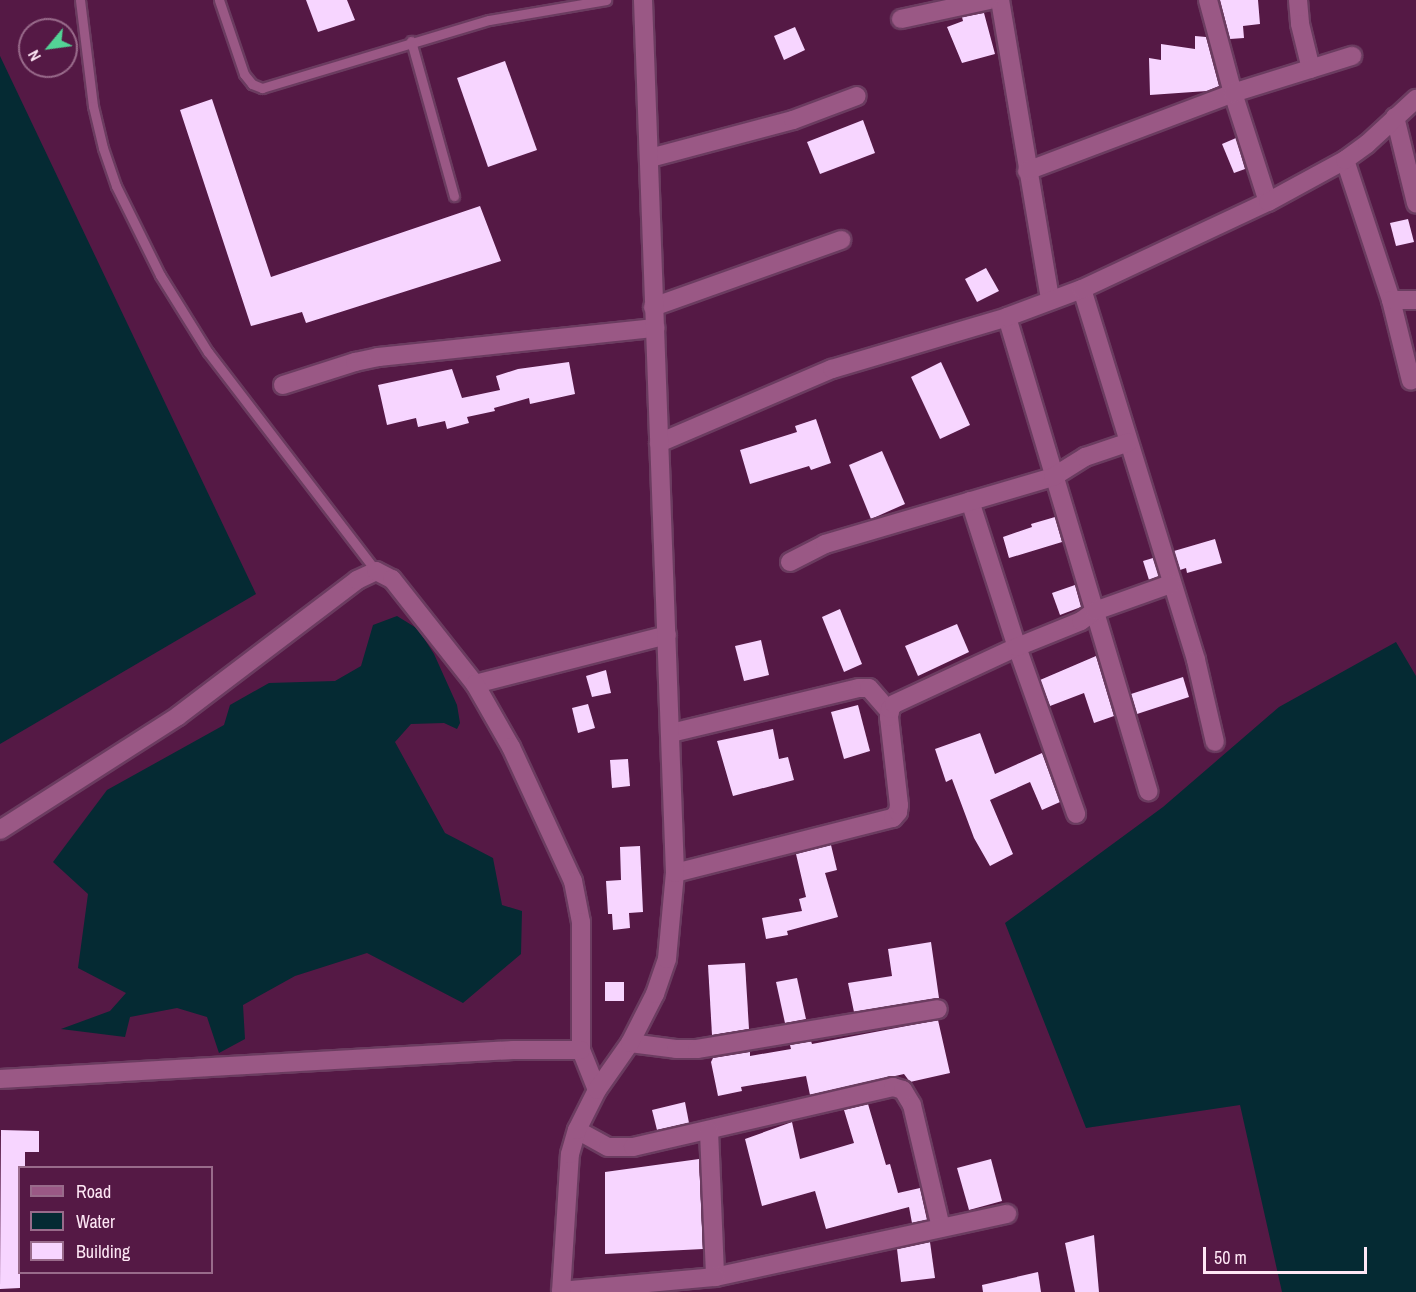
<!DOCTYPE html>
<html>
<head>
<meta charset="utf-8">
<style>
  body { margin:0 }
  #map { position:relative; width:1416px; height:1292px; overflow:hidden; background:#551945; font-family:"Archivo Narrow",sans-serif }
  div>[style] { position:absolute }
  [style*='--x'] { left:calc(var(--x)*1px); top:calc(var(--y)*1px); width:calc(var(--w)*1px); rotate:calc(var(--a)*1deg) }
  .water>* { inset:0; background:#052a33 }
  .building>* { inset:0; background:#f7d5ff }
  .roads { filter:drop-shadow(2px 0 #6b3c60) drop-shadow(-2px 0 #6b3c60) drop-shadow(0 2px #6b3c60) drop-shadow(0 -2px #6b3c60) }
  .service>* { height:9px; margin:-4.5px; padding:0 4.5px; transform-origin:4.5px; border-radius:4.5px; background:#9a5885 }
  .minor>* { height:18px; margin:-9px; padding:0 9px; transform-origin:9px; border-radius:9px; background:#9a5885 }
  span { translate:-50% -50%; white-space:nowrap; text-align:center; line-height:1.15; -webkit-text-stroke:6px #551945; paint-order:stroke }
  .legend { position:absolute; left:18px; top:1166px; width:195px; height:108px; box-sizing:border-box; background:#551945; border:2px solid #996b8b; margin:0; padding:8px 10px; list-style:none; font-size:18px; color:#fee7f5 }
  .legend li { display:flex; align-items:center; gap:12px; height:30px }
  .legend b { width:30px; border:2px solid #996b8b }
  .north { position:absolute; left:18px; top:18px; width:60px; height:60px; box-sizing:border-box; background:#551945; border:2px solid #996b8b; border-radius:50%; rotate:241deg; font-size:16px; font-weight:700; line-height:24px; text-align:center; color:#fee7f5 }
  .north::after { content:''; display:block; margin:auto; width:21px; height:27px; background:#53d396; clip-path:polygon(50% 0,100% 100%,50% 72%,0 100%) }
  .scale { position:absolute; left:1203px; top:1247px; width:164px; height:27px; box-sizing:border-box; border:3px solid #fee7f5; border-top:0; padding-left:8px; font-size:18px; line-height:21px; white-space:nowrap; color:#fee7f5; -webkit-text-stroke:4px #551945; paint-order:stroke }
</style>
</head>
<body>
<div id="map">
  <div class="water">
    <i style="clip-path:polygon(0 56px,256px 594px,0 744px)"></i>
    <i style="clip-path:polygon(397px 616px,418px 629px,434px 654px,457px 705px,460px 723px,457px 729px,444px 723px,411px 724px,395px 742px,445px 833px,493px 858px,502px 905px,522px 911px,521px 954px,463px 1003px,367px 953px,295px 976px,243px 1005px,245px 1039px,219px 1053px,207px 1017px,177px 1008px,130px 1017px,125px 1037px,61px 1029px,110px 1011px,126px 993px,78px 968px,88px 894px,53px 862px,107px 790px,224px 725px,230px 705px,269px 683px,335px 681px,361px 666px,373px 625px)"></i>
    <i style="clip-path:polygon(1396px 642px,1416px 676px,1416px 1292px,1282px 1292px,1240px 1105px,1086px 1128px,1005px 923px,1163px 807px,1279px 707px)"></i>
  </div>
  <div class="building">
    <i style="clip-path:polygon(306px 0,347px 0,355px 20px,318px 32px)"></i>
    <i style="clip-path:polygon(1220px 0,1258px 0,1260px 24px,1243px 26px,1244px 38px,1230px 39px)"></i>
    <i style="clip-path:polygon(984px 13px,995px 54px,962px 63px,947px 27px,963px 21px,962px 17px)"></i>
    <i style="clip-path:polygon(795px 27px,805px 50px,784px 60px,774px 36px)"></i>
    <i style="clip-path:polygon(1195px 36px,1206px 37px,1219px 86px,1207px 91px,1150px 95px,1149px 58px,1161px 60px,1161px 44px,1195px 49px)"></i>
    <i style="clip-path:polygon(505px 61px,537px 150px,488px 167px,457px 78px)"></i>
    <i style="clip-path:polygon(212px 99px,271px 277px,480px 206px,501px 261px,306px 323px,302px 312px,251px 326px,180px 110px)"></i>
    <i style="clip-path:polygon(863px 120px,875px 153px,820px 174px,807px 142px)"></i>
    <i style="clip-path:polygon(1236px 138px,1245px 169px,1234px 173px,1222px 144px)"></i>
    <i style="clip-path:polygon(1408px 219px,1414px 242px,1396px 246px,1390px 223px)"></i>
    <i style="clip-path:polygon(986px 268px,999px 291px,977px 302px,965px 279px)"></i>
    <i style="clip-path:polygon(569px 362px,575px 394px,530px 404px,529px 398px,494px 408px,495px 411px,467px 417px,469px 423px,447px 429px,445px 421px,418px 427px,416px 418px,387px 425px,378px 385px,452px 369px,462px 398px,500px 390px,496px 376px,518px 369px)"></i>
    <i style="clip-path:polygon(941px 362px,970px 425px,940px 439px,911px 377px)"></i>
    <i style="clip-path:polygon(816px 419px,831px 463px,811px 470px,809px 466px,750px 484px,740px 450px,797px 432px,795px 426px)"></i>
    <i style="clip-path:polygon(882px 451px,905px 504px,871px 519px,849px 465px)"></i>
    <i style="clip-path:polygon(1055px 517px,1062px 542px,1009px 558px,1003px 537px,1032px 527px,1031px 524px)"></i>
    <i style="clip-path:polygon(1215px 539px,1222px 563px,1187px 573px,1186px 568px,1180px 570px,1174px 551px)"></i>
    <i style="clip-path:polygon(1153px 558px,1159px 576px,1149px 580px,1143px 561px)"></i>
    <i style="clip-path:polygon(1075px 585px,1081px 607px,1060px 615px,1052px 593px)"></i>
    <i style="clip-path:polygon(840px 609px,862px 664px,844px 672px,822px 617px)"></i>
    <i style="clip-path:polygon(957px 624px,969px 652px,918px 676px,905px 646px)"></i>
    <i style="clip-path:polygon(761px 640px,769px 675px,744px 681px,735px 646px)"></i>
    <i style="clip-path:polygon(1096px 656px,1114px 716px,1094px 723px,1084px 693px,1050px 706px,1040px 680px)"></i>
    <i style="clip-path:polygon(606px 670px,611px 693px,592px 697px,586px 676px)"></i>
    <i style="clip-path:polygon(1183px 677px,1189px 697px,1137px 714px,1131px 694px)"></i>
    <i style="clip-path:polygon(588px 704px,595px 728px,578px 733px,572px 708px)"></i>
    <i style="clip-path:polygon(858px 705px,870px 751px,844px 759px,831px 712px)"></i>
    <i style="clip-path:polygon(773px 729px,779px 759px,788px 757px,794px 780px,733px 796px,717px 741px)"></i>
    <i style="clip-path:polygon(980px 733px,995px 774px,1042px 753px,1060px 802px,1042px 810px,1030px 782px,990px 800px,1013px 854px,990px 866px,974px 838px,952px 779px,946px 782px,935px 749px)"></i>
    <i style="clip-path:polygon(628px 759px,630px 786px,612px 788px,610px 760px)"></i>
    <i style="clip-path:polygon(831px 845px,837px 870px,825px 873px,838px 917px,787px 931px,788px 935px,766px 939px,762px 918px,802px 911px,799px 899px,806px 897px,796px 854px)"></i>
    <i style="clip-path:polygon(640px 846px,643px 912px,629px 913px,630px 928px,613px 930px,612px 914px,608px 914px,606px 881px,621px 880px,620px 847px)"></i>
    <i style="clip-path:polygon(931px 942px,939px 998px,854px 1012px,848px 983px,892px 976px,888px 949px)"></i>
    <i style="clip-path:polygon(745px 963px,749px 1029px,712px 1035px,708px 965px)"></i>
    <i style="clip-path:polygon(797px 978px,806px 1019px,785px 1023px,776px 982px)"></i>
    <i style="clip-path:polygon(605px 982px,624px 982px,624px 1001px,605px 1001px)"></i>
    <i style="clip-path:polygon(938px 1020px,950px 1073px,910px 1082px,904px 1074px,810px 1095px,806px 1076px,741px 1087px,742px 1091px,718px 1096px,711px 1062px,713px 1058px,750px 1052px,750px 1056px,791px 1049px,790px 1045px,811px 1041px,812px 1044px)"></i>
    <i style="clip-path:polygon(685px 1102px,689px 1123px,657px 1130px,652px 1110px)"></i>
    <i style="clip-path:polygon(868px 1104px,886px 1165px,890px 1164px,898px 1193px,920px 1188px,927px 1220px,912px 1223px,909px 1207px,826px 1229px,815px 1191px,762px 1206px,745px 1139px,792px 1122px,800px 1159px,854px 1143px,844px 1110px)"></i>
    <i style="clip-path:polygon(1px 1130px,39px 1131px,39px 1152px,25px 1152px,25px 1167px,20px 1167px,20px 1288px,0 1289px)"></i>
    <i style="clip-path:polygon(699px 1159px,703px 1249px,605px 1254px,605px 1172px)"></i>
    <i style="clip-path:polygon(991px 1159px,1002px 1201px,969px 1210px,957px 1168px)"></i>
    <i style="clip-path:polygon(1094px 1235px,1099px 1292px,1075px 1292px,1065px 1243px)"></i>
    <i style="clip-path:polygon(930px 1242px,935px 1278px,901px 1282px,897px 1249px)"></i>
    <i style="clip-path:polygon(1038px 1272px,1041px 1292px,983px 1292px,982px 1285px)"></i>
  </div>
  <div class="roads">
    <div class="service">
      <i style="--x:80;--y:0;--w:107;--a:83"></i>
      <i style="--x:93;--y:106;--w:43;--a:76.6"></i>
      <i style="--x:103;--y:148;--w:40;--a:71.1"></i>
      <i style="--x:116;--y:186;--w:99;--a:63.7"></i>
      <i style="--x:160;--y:275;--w:91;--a:58.1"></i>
      <i style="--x:208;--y:352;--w:276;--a:52.5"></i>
      <i style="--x:219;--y:0;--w:78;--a:71.3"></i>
      <i style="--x:244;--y:74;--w:13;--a:51"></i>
      <i style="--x:252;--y:84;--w:11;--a:22"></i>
      <i style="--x:262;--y:88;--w:237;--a:-16.7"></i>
      <i style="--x:489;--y:20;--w:119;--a:-9.7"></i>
      <i style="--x:411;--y:41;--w:161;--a:74.5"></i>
    </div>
    <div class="minor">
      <i style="--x:1000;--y:0;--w:303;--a:80.5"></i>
      <i style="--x:1208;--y:0;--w:96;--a:75"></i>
      <i style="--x:1233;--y:93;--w:114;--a:72.2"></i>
      <i style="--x:1298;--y:0;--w:24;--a:85"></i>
      <i style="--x:1300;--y:24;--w:46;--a:76.3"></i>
      <i style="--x:901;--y:19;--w:90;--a:-12.2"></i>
      <i style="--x:1395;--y:117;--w:89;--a:76.3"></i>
      <i style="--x:650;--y:158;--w:148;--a:-14.9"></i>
      <i style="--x:793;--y:120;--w:68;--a:-20.6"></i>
      <i style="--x:1345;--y:160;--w:147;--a:71.8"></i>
      <i style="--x:1391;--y:300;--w:83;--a:76.1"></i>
      <i style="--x:1027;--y:171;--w:220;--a:-20.7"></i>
      <i style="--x:1233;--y:93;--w:125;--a:-17.3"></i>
      <i style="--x:1082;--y:289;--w:388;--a:72.9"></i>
      <i style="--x:1196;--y:660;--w:84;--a:77"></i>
      <i style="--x:1391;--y:300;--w:25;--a:0"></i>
      <i style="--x:653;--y:307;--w:200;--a:-19.6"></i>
      <i style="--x:1007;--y:317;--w:495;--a:73.4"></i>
      <i style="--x:283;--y:385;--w:76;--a:-17.7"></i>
      <i style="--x:355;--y:362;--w:24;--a:-12"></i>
      <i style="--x:378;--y:357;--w:279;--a:-6"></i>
      <i style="--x:659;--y:443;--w:188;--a:-23.2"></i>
      <i style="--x:832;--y:369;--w:183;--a:-16.5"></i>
      <i style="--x:1007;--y:317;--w:80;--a:-20.5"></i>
      <i style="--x:1082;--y:289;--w:205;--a:-25.1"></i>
      <i style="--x:1268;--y:202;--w:88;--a:-28.6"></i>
      <i style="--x:1345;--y:160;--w:27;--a:-36"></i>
      <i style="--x:1367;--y:144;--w:67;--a:-42.6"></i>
      <i style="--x:970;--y:501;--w:153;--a:72.2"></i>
      <i style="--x:1017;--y:647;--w:177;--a:70.5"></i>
      <i style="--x:790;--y:562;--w:39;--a:-27"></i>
      <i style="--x:825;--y:544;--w:238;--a:-16.4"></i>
      <i style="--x:1053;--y:477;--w:38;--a:-32"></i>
      <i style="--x:1085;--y:457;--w:46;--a:-18.8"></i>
      <i style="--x:475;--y:684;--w:198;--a:-14.3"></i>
      <i style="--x:671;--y:733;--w:193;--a:-13.5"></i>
      <i style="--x:859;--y:688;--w:10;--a:0"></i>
      <i style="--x:869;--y:688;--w:32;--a:49"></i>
      <i style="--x:0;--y:830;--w:211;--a:-32.6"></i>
      <i style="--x:178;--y:716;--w:225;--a:-37.2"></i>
      <i style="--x:357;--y:580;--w:21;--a:-25"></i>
      <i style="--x:376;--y:571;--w:18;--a:27"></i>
      <i style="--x:392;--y:579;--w:134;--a:51.7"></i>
      <i style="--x:475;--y:684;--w:73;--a:60.3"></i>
      <i style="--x:511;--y:747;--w:148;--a:65.2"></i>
      <i style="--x:573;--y:881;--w:42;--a:79"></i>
      <i style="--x:581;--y:922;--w:128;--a:90"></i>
      <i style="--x:581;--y:1050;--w:43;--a:68.2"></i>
      <i style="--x:675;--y:873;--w:225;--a:-14.2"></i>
      <i style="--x:893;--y:818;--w:8;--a:-50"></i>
      <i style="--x:898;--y:812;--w:7;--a:-82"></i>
      <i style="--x:899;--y:805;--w:89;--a:-96.5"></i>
      <i style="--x:889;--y:717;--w:8;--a:-83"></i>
      <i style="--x:890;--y:709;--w:6;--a:-51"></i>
      <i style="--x:894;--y:704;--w:136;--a:-24.9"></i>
      <i style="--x:1017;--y:647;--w:69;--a:-22.1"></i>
      <i style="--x:1081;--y:621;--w:17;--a:-36"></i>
      <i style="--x:1095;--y:611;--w:81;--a:-19.6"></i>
      <i style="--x:630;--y:1043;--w:46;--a:7.4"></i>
      <i style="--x:676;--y:1049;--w:21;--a:0"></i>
      <i style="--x:697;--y:1049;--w:244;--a:-9.4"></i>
      <i style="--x:0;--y:1079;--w:514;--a:-3.24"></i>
      <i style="--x:513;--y:1050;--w:68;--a:0"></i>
      <i style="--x:577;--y:1130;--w:35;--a:29"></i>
      <i style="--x:608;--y:1147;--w:25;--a:0"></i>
      <i style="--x:633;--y:1147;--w:267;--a:-13"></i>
      <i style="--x:893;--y:1087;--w:10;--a:17"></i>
      <i style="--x:903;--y:1090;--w:17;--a:59"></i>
      <i style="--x:912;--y:1105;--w:126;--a:76.7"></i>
      <i style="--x:709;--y:1131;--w:146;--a:87.6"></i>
      <i style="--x:715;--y:1277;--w:299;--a:-12.2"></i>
      <i style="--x:561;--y:1291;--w:155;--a:-5.2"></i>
      <i style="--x:561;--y:1292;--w:138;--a:-86.3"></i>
      <i style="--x:570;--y:1154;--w:25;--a:-74"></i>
      <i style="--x:577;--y:1130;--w:45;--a:-63.4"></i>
      <i style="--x:597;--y:1090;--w:57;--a:-54.9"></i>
      <i style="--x:630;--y:1043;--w:55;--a:-63"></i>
      <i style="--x:655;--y:994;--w:37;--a:-71"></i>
      <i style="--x:667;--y:959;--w:86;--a:-84.7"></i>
      <i style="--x:675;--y:873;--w:874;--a:-92.1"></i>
    </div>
  </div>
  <ul class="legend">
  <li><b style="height:8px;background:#9a5885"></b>Road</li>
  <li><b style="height:16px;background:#052a33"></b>Water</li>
  <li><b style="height:16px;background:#f7d5ff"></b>Building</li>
  </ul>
  <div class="north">N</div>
  <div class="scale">50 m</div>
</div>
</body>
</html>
